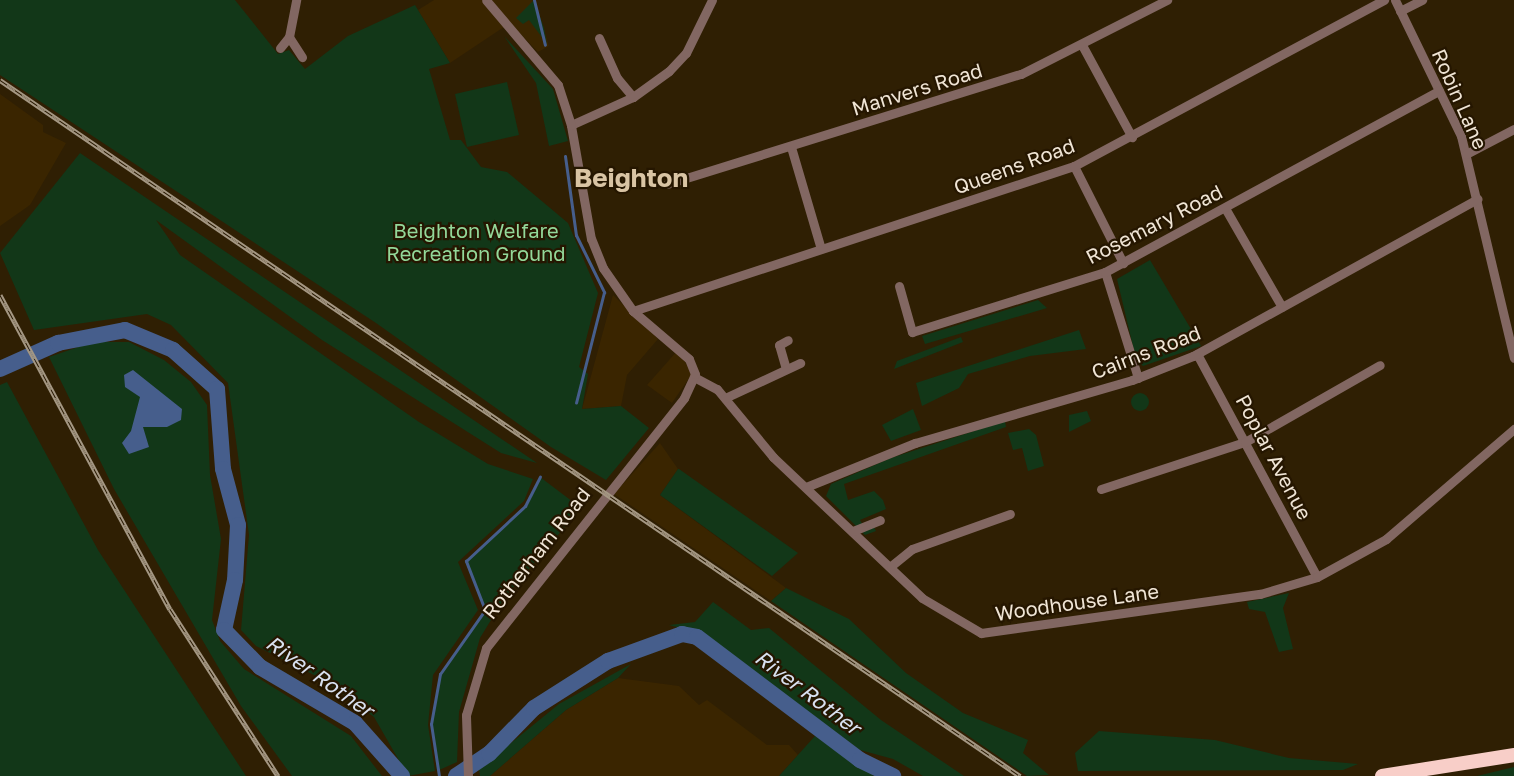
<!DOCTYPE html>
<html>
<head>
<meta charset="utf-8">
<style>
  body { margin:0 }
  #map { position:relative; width:1514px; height:776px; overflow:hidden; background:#2f1f03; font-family:"Golos Text",sans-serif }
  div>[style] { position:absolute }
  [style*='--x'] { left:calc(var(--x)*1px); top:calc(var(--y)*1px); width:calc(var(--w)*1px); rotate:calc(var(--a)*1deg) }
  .built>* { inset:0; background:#3a2500 }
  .green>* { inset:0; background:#123718 }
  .round { border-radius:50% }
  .water>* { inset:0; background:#465e8c }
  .stream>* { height:3px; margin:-1.5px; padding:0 1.5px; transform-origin:1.5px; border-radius:1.5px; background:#465e8c }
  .river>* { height:16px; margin:-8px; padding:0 8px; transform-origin:8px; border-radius:8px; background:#465e8c }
  .minor>* { height:9px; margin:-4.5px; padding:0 4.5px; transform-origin:4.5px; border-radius:4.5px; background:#826762 }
  .highway>* { height:14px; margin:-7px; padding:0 7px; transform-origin:7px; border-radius:7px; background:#f8cec8 }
  .rail>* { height:5px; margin-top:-2.5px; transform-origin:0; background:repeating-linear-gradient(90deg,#251600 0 9px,#a49783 0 18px); box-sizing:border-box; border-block:2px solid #a49783 }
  span { translate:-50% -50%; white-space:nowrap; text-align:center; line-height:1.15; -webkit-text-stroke:4.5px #251600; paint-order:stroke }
  .street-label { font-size:20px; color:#f0e5d5 }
  .park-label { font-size:20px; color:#93d899 }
  .water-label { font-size:21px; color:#d9e1f0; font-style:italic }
  .district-label { font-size:26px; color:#d9c4a4; font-weight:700 }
</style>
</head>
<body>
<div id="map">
  <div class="built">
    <i style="clip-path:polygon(434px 0,535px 0,549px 46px,538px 52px,510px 23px,450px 63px,418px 10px)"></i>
    <i style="clip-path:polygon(0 94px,43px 125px,43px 132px,66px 143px,30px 205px,0 226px)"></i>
    <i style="clip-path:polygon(613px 295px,658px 339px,627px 375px,621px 406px,582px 409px)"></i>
    <i style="clip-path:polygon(678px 350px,692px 374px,672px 403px,647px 385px)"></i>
    <i style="clip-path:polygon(660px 443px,678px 469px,660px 495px,786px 588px,771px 601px,614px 494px)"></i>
    <i style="clip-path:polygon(618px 678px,679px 686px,699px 705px,707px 700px,767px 745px,789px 745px,798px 755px,779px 776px,490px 776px,566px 710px)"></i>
  </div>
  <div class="green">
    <i style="clip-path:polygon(0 0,235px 0,278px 54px,289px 50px,305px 69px,348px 36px,415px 5px,450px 63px,429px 69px,450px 140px,461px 140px,481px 167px,507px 172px,568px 223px,598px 293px,579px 367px,588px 374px,582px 409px,621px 406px,649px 428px,606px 480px,551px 447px,376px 323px,0 75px)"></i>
    <i style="clip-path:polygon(534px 0,544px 28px,547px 44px,529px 20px,523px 24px,516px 18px)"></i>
    <i style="clip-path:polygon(504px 36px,553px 89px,568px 141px,549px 146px,536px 83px)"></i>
    <i style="clip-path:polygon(507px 82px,519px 135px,467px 147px,455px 94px)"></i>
    <i style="clip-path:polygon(80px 153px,537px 463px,501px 453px,322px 340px,156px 220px,180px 255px,419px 422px,488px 464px,533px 479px,524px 501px,458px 562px,478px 610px,433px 675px,428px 725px,435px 771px,408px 776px,374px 717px,322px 679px,256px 646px,241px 630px,249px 535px,228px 383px,171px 325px,147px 314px,34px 330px,0 253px)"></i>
    <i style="clip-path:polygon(1150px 260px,1201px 346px,1143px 366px,1136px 359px,1117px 279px)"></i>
    <i style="clip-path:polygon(1038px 300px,1047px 308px,925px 344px,922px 336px)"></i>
    <i style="clip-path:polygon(1079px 330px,1086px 349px,1030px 356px,968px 374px,959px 388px,922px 406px,916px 383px)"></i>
    <i style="clip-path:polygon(961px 337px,963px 342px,894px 369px,897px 361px)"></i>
    <i style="clip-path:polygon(93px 342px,129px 342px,164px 360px,191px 382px,207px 405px,210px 475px,221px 539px,212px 620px,220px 641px,244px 669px,351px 736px,382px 776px,292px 776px,241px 706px,114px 489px,49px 357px)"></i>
    <i style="clip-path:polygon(7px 382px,98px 550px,246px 776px,0 776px,0 385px)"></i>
    <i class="round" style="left:1131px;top:393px;width:18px;height:18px"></i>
    <i style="clip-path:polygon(913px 409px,921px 430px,891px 441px,882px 425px)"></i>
    <i style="clip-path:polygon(1087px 411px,1091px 421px,1069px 432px,1069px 415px)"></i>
    <i style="clip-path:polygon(1005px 421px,1006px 427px,844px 484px,848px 500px,874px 491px,883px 500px,886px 509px,860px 520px,863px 525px,871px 522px,876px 531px,865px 535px,826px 496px,831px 484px,891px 458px)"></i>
    <i style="clip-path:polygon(1029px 429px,1036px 435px,1044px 466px,1028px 471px,1022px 448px,1013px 450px,1008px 433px)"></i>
    <i style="clip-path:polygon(678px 469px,679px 469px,798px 553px,772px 576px,660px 495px)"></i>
    <i style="clip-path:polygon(540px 477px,581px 508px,505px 597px,480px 638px,459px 712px,457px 762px,437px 771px,431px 724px,440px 674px,485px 610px,466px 561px,525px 506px)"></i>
    <i style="clip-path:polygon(786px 588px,849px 619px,906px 673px,963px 713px,1028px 740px,1023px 753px,1049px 775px,1027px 776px,771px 601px)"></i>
    <i style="clip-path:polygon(1289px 593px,1283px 608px,1293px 649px,1279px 652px,1265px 612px,1249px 609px,1247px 602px)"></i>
    <i style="clip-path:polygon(713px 602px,751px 630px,769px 628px,881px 720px,964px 776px,923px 776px,893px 759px,860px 750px,702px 634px,669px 625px,695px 622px)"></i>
    <i style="clip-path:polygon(631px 664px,618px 678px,566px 710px,490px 776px,480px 776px,479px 769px,559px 704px)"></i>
    <i style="clip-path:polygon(1099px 731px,1215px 740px,1289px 758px,1358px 764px,1343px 770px,1078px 771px,1075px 753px)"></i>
    <i style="clip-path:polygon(815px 736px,874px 776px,779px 776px)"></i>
    <i style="clip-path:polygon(1514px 767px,1514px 776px,1477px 776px)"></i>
  </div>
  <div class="water">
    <i style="clip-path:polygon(133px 370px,182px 409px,181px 420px,167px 427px,143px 427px,149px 447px,129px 454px,122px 443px,131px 431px,140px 397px,125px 387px,124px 375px)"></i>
  </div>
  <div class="stream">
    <i style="--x:534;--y:0;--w:46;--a:76.3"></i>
    <i style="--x:565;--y:156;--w:80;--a:82.1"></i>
    <i style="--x:576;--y:235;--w:64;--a:63.8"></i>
    <i style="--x:604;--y:292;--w:114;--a:104.2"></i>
    <i style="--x:439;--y:776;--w:53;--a:-98.7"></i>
    <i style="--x:431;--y:724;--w:51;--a:-79.8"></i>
    <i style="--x:440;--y:674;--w:78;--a:-54.9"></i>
    <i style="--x:485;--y:610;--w:53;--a:-111.2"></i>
    <i style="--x:466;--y:561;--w:81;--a:-43"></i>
    <i style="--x:525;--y:506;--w:33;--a:-63"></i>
  </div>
  <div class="river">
    <i style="--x:0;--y:369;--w:64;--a:-24.1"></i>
    <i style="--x:58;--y:343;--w:68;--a:-11"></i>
    <i style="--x:125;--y:330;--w:52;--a:22.6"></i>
    <i style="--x:173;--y:350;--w:59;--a:41.6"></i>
    <i style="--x:217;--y:389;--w:80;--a:85.7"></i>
    <i style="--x:223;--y:469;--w:58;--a:75"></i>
    <i style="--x:238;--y:525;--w:55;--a:93.1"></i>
    <i style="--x:235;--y:580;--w:51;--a:102.4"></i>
    <i style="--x:224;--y:630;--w:52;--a:45.8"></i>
    <i style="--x:260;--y:667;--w:110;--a:30.5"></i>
    <i style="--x:355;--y:723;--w:71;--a:48.4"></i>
    <i style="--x:456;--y:776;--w:40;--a:-34"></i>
    <i style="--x:489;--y:754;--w:64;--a:-45.6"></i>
    <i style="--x:534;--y:708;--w:88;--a:-32.4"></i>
    <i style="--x:608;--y:661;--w:79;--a:-20"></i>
    <i style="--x:682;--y:634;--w:15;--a:11"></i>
    <i style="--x:697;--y:637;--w:204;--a:37"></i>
    <i style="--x:860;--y:760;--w:37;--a:26"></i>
  </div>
  <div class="minor">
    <i style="--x:1395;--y:0;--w:151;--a:64.1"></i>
    <i style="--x:1461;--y:136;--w:228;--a:76.6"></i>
    <i style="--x:1400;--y:11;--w:25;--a:-27"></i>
    <i style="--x:289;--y:37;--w:24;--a:57"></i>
    <i style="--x:599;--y:38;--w:44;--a:65.8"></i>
    <i style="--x:617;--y:78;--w:25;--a:50"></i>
    <i style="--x:1082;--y:45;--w:105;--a:61.5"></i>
    <i style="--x:280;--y:48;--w:14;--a:-51"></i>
    <i style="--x:289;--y:37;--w:38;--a:-79"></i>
    <i style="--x:571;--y:125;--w:68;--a:-24.3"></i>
    <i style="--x:633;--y:97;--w:44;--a:-35.8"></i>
    <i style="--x:669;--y:71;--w:25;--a:-47"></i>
    <i style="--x:686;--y:53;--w:59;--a:-63.9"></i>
    <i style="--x:791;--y:147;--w:106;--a:73.6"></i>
    <i style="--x:1466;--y:154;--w:54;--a:-27.5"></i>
    <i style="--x:1074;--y:166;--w:109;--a:63.2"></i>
    <i style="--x:667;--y:184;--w:371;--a:-17.3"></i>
    <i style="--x:1021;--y:74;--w:164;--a:-26.9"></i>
    <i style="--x:1225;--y:208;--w:114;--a:60.1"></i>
    <i style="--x:1105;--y:272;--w:111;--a:72.7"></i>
    <i style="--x:899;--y:286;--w:48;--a:74.2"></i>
    <i style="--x:912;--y:332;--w:202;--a:-17.3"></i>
    <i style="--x:1105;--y:272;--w:380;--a:-28.5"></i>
    <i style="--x:633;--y:311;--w:464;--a:-18.2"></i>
    <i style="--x:1074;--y:166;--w:352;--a:-28.2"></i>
    <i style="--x:1197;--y:354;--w:253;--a:61.7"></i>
    <i style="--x:786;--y:369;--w:25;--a:-106"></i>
    <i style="--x:779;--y:345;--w:10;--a:-29"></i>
    <i style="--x:694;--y:377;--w:26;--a:28"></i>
    <i style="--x:717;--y:389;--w:88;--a:50.5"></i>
    <i style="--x:773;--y:457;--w:205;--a:43.4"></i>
    <i style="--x:922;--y:598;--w:69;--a:30.7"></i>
    <i style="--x:981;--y:633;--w:282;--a:-8"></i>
    <i style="--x:1260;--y:594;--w:59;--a:-16.6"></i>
    <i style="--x:1317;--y:577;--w:79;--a:-28.8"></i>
    <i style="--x:1386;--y:539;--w:169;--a:-40.7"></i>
    <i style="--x:725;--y:398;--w:83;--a:-25"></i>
    <i style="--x:806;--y:487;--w:118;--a:-22"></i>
    <i style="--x:915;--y:443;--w:226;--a:-16.2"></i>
    <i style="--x:1132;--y:380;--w:66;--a:-21.5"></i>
    <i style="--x:1193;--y:356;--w:325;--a:-28.9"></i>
    <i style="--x:1101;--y:489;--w:151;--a:-18.1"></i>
    <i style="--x:1245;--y:442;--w:155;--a:-29.7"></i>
    <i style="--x:853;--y:531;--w:29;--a:-22"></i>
    <i style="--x:891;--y:566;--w:27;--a:-39"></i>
    <i style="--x:912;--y:549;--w:104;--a:-19.7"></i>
    <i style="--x:468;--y:776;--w:61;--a:-91.9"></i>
    <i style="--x:466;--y:715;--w:70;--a:-73.4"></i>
    <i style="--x:486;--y:648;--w:319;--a:-51.6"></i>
    <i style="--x:684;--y:398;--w:26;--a:-65"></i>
    <i style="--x:695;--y:374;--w:16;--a:-112"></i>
    <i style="--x:689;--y:359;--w:74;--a:-139.4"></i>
    <i style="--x:633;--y:311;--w:52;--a:-124.9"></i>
    <i style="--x:603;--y:268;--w:31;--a:-112"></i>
    <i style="--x:591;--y:239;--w:116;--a:-100"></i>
    <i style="--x:571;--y:125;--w:42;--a:-108"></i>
    <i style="--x:558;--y:85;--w:111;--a:-130.3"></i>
  </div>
  <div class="highway">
    <i style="--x:1382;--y:776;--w:134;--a:-9"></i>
  </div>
  <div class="rail">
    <i style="--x:0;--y:80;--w:1235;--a:34.31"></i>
    <i style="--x:0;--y:295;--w:357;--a:61.6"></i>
    <i style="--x:170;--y:609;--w:199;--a:57.1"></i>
  </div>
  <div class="street-label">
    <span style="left:917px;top:89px;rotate:-17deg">Manvers Road</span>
    <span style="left:1460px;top:99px;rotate:66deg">Robin Lane</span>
    <span style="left:1014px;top:166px;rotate:-20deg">Queens Road</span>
    <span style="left:1154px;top:224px;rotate:-27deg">Rosemary Road</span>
    <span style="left:1146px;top:352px;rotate:-21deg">Cairns Road</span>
    <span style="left:1274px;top:457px;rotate:62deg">Poplar Avenue</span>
    <span style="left:536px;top:553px;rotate:-52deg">Rotherham Road</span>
    <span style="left:1077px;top:602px;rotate:-8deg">Woodhouse Lane</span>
  </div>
  <div class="park-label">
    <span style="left:476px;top:242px">Beighton Welfare<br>Recreation Ground</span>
  </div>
  <div class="water-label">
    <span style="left:320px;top:676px;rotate:35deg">River Rother</span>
    <span style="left:808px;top:692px;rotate:37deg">River Rother</span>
  </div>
  <div class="district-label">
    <span style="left:631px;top:178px">Beighton</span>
  </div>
</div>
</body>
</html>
